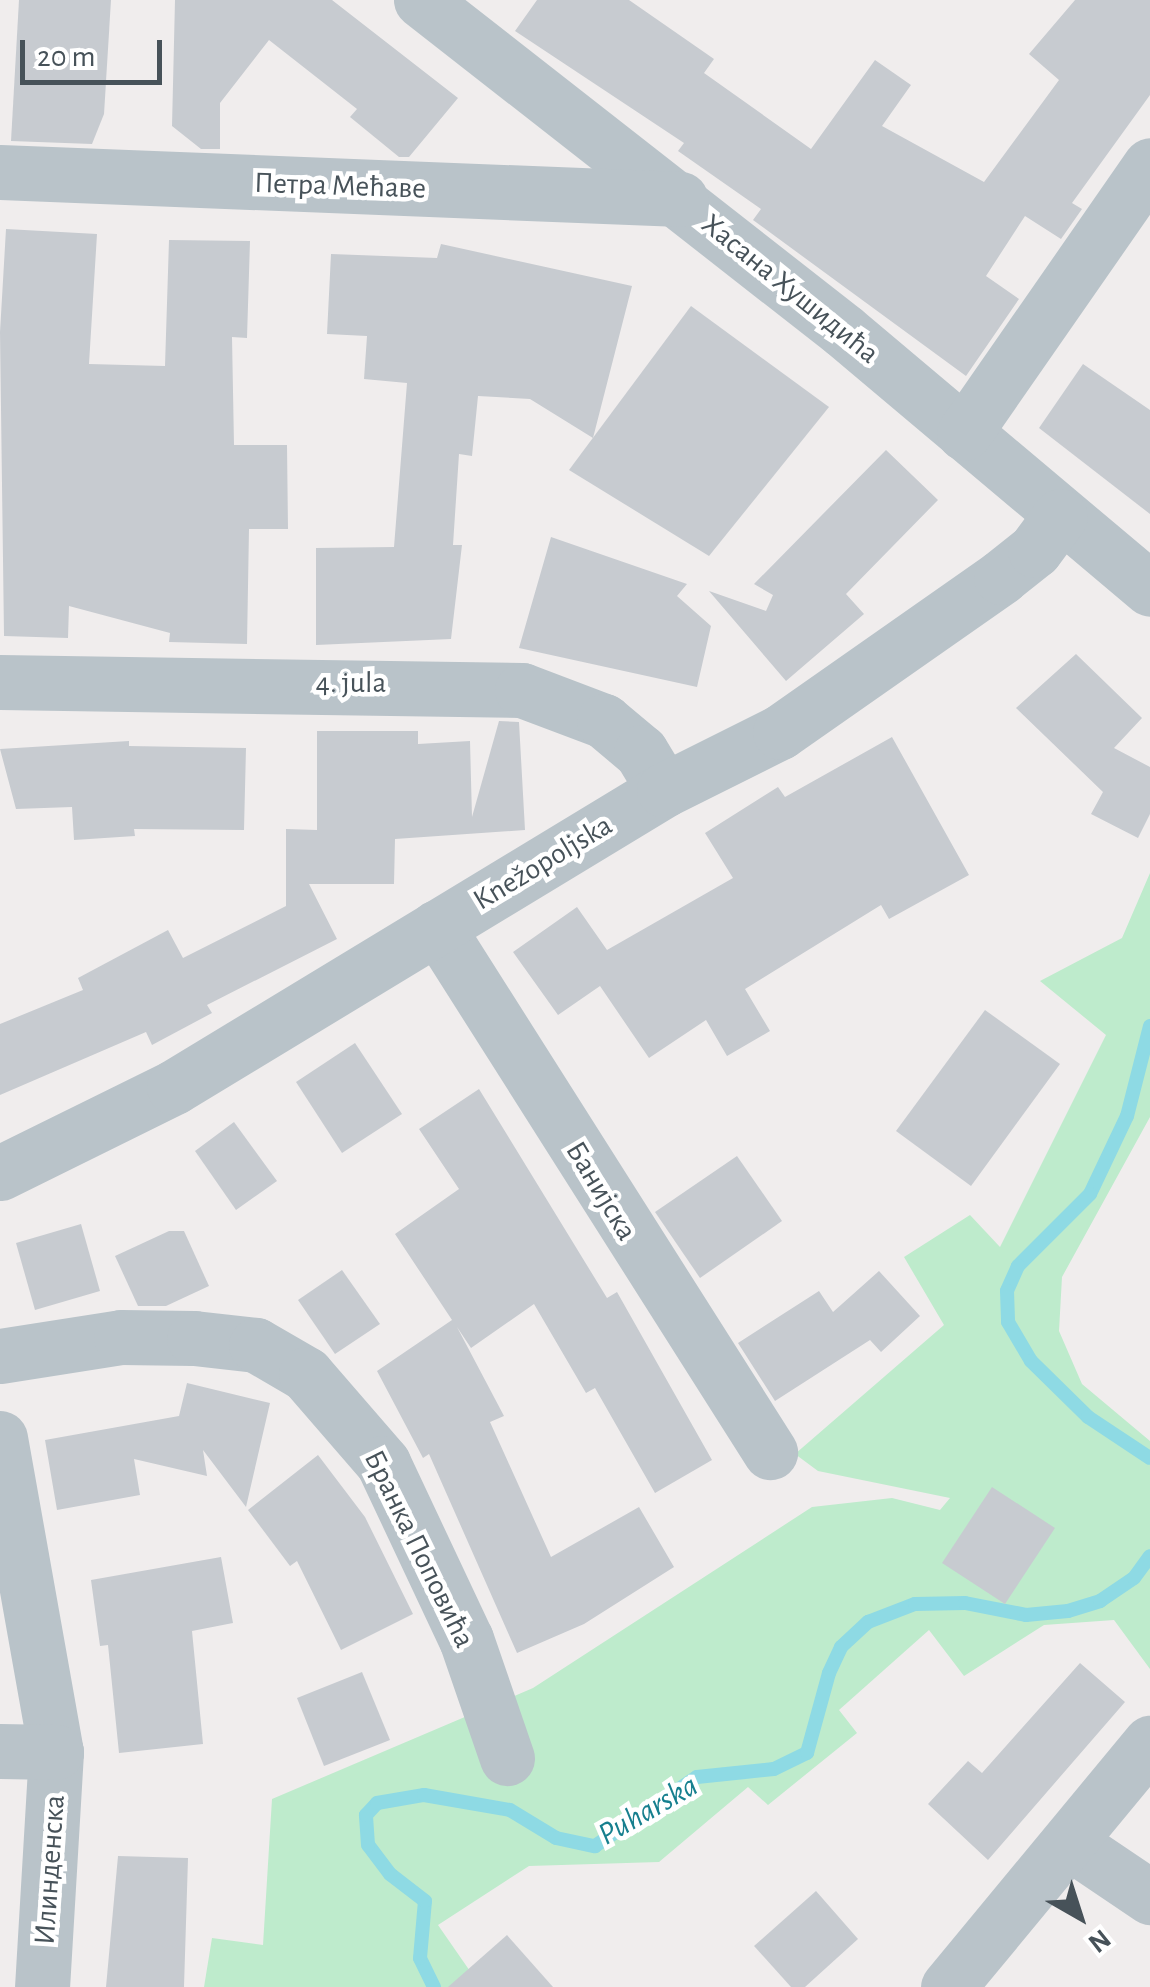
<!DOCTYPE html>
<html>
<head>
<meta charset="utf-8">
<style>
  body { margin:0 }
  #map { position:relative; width:1150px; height:1987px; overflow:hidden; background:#f0eded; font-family:"Alegreya Sans",sans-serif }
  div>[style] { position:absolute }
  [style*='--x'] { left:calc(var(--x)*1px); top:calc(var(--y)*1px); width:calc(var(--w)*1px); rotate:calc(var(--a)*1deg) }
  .green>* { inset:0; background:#beebcc }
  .stream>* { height:14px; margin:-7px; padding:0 7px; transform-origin:7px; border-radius:7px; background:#8edae4 }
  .building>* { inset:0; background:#c7cbd0 }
  .minor>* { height:55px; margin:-27.5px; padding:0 27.5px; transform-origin:27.5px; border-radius:27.5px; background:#b9c3c9 }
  span { translate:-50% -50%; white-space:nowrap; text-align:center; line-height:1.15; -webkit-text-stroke:9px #fff; paint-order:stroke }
  .street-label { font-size:30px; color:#475259 }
  .water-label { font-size:32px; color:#167f8e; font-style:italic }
  .north { position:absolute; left:1030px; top:1867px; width:100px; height:100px; -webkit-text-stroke:8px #fff; paint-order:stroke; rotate:141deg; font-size:28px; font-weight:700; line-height:40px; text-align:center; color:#475259 }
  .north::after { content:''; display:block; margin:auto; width:35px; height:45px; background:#475259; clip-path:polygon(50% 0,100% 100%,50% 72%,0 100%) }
  .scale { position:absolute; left:20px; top:40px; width:142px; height:45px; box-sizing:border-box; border:5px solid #475259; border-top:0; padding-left:12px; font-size:30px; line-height:35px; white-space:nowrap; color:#475259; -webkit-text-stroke:8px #fff; paint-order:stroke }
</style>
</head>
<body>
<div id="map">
  <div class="green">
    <i style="clip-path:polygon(1150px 873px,1150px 1117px,1062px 1277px,1059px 1331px,1082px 1384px,1150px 1441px,1150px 1669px,1114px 1620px,1044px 1625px,964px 1676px,929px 1630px,839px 1710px,857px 1733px,768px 1805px,748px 1787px,659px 1862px,529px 1866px,438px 1925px,481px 1987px,204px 1987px,212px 1938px,263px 1945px,272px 1799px,533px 1688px,812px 1507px,892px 1498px,940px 1510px,950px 1498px,818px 1471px,795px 1454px,944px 1325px,904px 1257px,970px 1215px,1000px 1247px,1106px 1035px,1040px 981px,1122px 938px)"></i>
  </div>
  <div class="stream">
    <i style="--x:1150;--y:1026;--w:93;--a:104.3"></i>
    <i style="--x:1127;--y:1116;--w:86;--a:115.4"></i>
    <i style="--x:1090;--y:1194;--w:102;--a:135"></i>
    <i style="--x:1018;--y:1266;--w:27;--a:114"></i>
    <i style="--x:1007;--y:1291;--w:31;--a:88"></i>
    <i style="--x:1008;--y:1322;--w:45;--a:59.5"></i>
    <i style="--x:1031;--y:1361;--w:80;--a:44.5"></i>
    <i style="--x:1088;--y:1417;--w:74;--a:33.5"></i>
    <i style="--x:434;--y:1987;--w:32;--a:-116"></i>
    <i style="--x:420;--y:1958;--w:57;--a:-85"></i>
    <i style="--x:425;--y:1901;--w:44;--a:-142.4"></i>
    <i style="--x:390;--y:1874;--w:36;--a:-127"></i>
    <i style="--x:368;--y:1845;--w:30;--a:-94"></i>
    <i style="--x:366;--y:1815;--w:16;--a:-47"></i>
    <i style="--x:377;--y:1803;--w:48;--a:-9.7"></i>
    <i style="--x:424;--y:1795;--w:87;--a:9.9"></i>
    <i style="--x:510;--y:1810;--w:54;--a:31.3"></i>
    <i style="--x:556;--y:1838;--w:40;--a:12"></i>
    <i style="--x:595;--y:1846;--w:123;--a:-34.1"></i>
    <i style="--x:697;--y:1777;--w:77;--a:-5.9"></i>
    <i style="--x:774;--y:1769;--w:37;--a:-26"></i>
    <i style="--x:807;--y:1753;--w:83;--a:-74.6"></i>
    <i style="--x:829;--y:1673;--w:29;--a:-65"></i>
    <i style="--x:841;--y:1647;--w:37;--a:-43"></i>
    <i style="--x:868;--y:1622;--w:50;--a:-21"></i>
    <i style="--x:915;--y:1604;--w:50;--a:-1.1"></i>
    <i style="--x:965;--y:1603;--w:62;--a:11.1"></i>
    <i style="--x:1026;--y:1615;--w:42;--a:-5.4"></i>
    <i style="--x:1068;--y:1611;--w:34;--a:-17"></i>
    <i style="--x:1100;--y:1601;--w:41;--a:-34.1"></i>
    <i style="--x:1134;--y:1578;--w:27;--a:-54"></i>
  </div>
  <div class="building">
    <i style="clip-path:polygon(19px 0,111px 0,104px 114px,92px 144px,11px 141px)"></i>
    <i style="clip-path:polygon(175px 0,332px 0,458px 98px,409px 157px,399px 157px,350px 117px,357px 109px,269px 40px,220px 103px,220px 149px,201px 149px,172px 126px)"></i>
    <i style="clip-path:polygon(537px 0,629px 0,714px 59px,704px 73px,811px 149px,875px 60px,911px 85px,882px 126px,984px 182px,1059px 80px,1029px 54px,1075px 0,1150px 0,1150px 95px,1072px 203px,1082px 209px,1061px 239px,1025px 216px,986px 276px,1019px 299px,966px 376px,753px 220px,761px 209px,678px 151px,684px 143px,515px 31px)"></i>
    <i style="clip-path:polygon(6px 229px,97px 234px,89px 364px,165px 366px,169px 240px,250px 241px,247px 338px,232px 337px,234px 445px,287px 445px,288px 529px,249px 529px,247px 644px,169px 642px,170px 633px,69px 606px,68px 638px,4px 636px,0 332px)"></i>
    <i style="clip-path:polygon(441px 244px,632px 286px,593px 438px,530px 399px,478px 396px,472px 456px,459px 454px,453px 545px,462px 545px,451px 639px,316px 645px,316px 548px,394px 547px,407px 383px,364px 379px,367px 336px,327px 334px,331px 254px,437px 258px)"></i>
    <i style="clip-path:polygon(691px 306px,829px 407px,709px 556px,569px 470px)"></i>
    <i style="clip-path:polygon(1083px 364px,1150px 410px,1150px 514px,1039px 428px)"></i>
    <i style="clip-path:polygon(886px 450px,938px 500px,846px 594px,864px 614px,786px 681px,709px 591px,766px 611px,773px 595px,754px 584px)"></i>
    <i style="clip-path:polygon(551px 537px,687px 584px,677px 596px,711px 626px,697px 687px,519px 648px)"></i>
    <i style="clip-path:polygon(1076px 654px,1142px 718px,1114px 748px,1150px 767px,1150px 814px,1138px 838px,1091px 814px,1103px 792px,1016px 708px)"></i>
    <i style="clip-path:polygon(499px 721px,519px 722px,525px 830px,395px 839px,394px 884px,309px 884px,337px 939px,207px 1005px,212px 1013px,152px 1045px,146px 1032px,0 1095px,0 1024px,83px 990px,78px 978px,168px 930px,183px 958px,286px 906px,286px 829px,317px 830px,317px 731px,418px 731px,418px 744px,470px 741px,472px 817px)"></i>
    <i style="clip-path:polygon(892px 737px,969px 875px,889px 919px,881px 905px,745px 989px,770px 1031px,727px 1056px,706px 1020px,649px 1058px,600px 986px,558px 1015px,513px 952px,577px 907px,607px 950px,733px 878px,705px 833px,778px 787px,785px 797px)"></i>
    <i style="clip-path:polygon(129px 741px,129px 746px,246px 748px,244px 830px,134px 829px,135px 836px,74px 840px,72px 807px,16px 809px,0 749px)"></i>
    <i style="clip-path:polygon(985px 1010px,1060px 1064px,971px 1186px,896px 1131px)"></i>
    <i style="clip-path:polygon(355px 1043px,402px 1114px,342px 1153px,296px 1082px)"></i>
    <i style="clip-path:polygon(479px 1089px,607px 1298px,617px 1292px,712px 1460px,655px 1493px,595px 1388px,586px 1393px,534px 1304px,471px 1348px,457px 1327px,504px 1416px,490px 1422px,551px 1557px,639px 1507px,674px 1567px,584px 1624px,517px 1653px,429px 1454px,423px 1458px,377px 1371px,452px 1320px,395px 1234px,459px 1189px,419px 1129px)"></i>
    <i style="clip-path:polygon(234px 1122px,277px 1181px,236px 1210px,195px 1151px)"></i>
    <i style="clip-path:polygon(737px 1156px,782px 1221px,700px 1278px,655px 1212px)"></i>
    <i style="clip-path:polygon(81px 1224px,100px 1291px,35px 1310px,16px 1243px)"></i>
    <i style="clip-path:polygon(169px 1231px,184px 1231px,209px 1286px,166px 1306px,138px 1306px,115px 1256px)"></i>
    <i style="clip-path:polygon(342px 1270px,380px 1324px,335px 1354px,298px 1300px)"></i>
    <i style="clip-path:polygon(879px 1271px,920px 1316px,881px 1352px,870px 1340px,775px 1401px,738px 1343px,819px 1291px,833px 1312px)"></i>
    <i style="clip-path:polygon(187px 1383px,270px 1403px,246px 1507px,203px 1450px,207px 1476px,134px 1459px,140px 1495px,57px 1510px,45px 1440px,179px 1416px)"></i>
    <i style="clip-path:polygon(318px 1455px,365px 1517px,413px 1614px,341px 1650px,297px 1561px,290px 1566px,248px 1510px)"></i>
    <i style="clip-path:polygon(992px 1487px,1055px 1528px,1005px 1604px,942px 1563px)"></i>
    <i style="clip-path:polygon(221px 1557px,233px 1623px,192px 1631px,203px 1744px,119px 1753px,108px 1645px,100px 1646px,91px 1580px)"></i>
    <i style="clip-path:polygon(1080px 1663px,1125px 1702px,988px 1860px,928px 1804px,968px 1761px,982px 1773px)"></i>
    <i style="clip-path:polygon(362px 1672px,390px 1740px,324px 1766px,297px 1698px)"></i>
    <i style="clip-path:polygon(118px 1856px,188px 1858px,184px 1987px,106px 1987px)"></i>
    <i style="clip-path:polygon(816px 1891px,858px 1939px,805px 1987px,791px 1987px,754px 1946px)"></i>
    <i style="clip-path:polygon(507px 1935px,553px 1987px,448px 1987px)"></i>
  </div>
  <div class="minor">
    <i style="--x:421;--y:0;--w:537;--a:38.04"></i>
    <i style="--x:844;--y:331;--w:400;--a:40.1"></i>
    <i style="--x:0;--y:172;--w:681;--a:2.27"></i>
    <i style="--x:964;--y:433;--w:326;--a:-55.2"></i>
    <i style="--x:0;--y:682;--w:522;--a:0.88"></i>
    <i style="--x:522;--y:690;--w:88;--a:20.7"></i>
    <i style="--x:604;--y:721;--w:48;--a:40"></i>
    <i style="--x:641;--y:752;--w:44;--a:58.8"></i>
    <i style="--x:437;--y:927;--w:622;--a:57.61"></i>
    <i style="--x:0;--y:1173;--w:194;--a:-26.3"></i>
    <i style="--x:174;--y:1087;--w:573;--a:-31.22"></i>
    <i style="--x:664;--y:790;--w:130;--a:-26.6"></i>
    <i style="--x:780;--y:732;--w:270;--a:-35"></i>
    <i style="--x:1001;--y:577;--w:43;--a:-38.5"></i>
    <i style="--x:1035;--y:550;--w:42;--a:-53.7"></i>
    <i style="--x:0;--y:1356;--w:122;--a:-8.9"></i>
    <i style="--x:121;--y:1337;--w:73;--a:0.8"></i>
    <i style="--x:194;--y:1338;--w:62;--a:6.4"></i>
    <i style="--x:256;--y:1345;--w:58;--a:30.1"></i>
    <i style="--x:306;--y:1374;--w:118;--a:49.1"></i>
    <i style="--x:383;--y:1463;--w:195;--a:64.8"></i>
    <i style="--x:466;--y:1639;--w:126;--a:71"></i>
    <i style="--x:0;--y:1438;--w:319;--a:79.9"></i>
    <i style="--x:56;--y:1752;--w:235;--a:93.4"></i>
    <i style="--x:0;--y:1751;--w:56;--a:1"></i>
    <i style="--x:1070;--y:1843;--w:97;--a:34"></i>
    <i style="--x:948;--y:1987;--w:317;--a:-50.4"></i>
  </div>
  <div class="street-label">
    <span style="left:340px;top:186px;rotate:2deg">Петра Мећаве</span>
    <span style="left:790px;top:289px;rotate:39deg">Хасана Хушидића</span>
    <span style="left:351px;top:683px">4. jula</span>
    <span style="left:543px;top:863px;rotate:-31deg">Knežopoljska</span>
    <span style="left:601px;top:1191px;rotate:59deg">Банијска</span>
    <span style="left:419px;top:1549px;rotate:64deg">Бранка Поповића</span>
    <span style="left:50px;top:1870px;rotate:-86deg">Илинденска</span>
  </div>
  <div class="water-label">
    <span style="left:648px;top:1810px;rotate:-30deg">Puharska</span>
  </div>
  <div class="north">N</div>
  <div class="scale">20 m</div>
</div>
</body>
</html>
